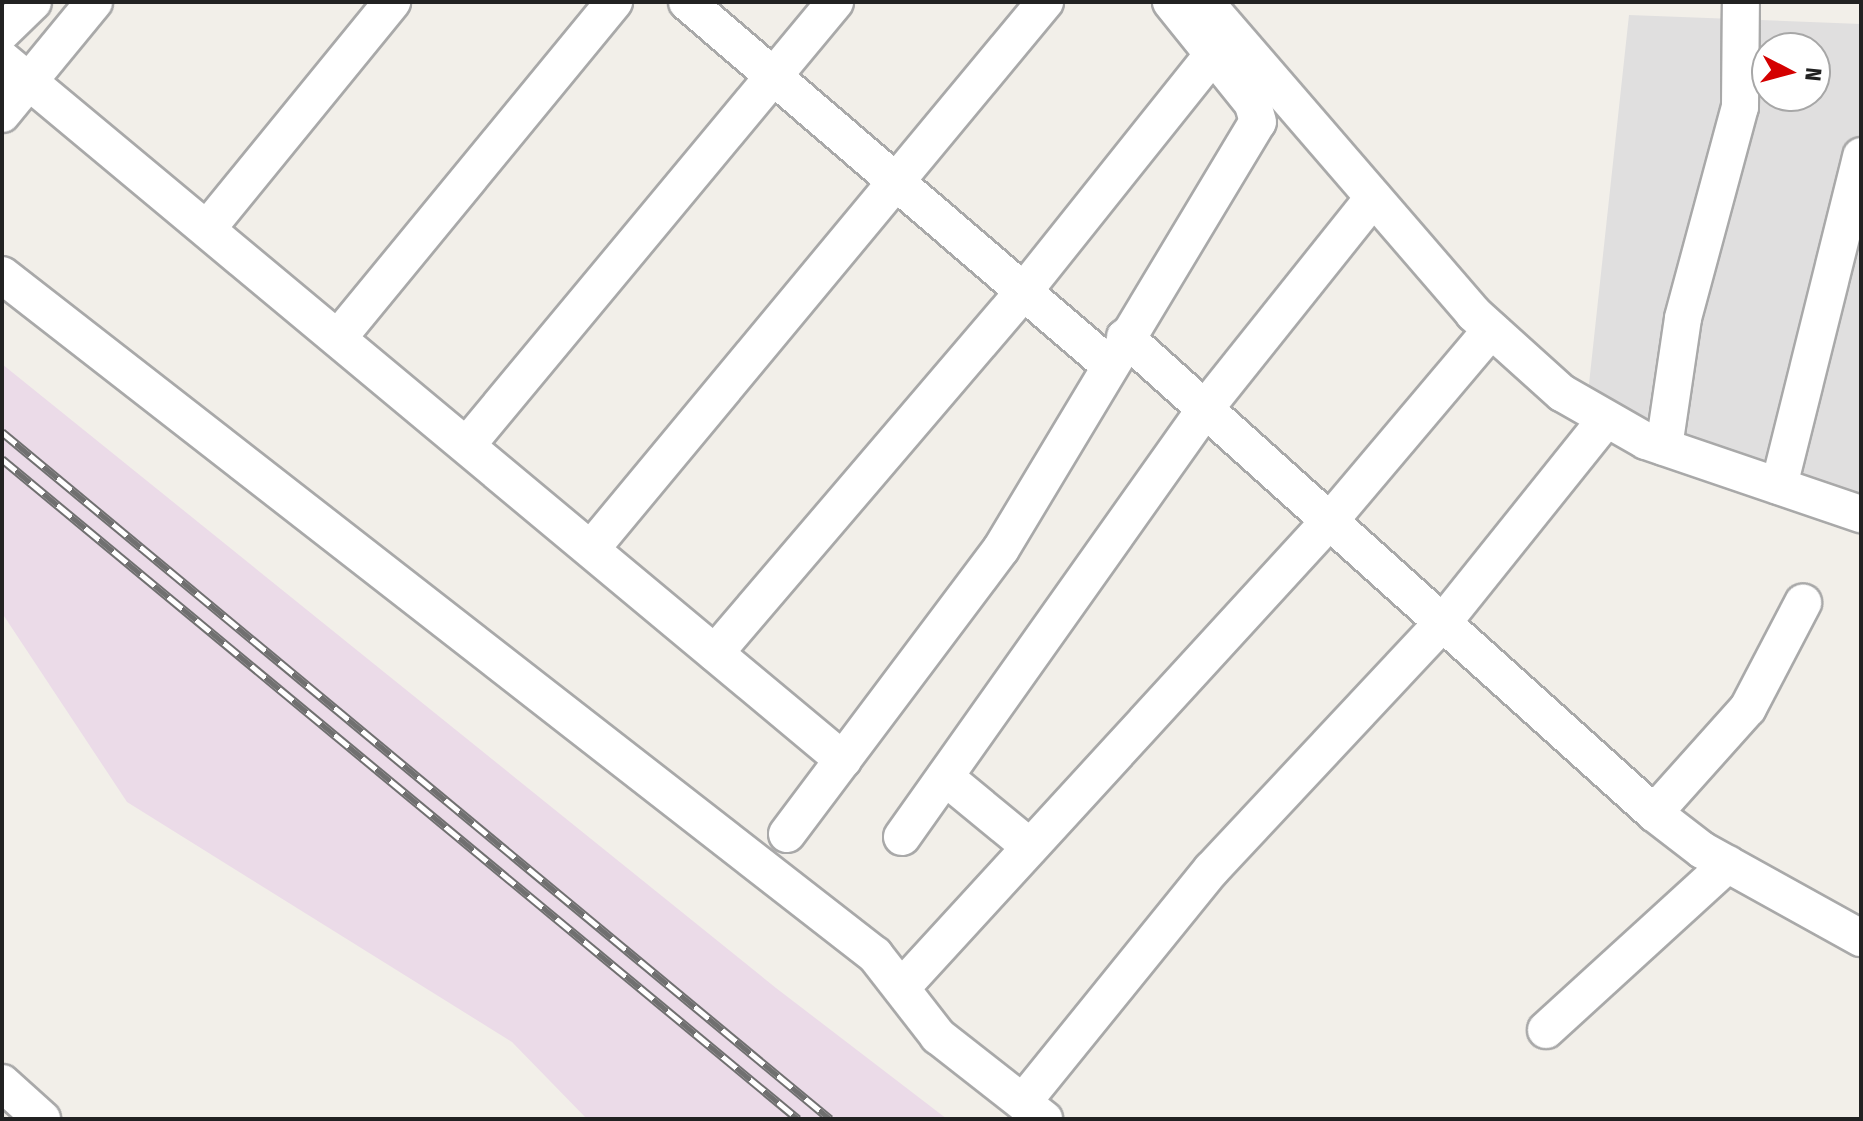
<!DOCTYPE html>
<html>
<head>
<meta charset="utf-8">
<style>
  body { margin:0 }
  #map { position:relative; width:1863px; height:1121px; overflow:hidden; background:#f2efe9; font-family:"Fira Sans Condensed",sans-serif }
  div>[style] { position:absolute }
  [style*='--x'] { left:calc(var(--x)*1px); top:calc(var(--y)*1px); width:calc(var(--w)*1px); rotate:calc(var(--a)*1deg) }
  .residential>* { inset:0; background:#e0dfdf }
  .industrial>* { inset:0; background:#ebdbe8 }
  .roads { filter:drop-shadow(2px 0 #a9a9a9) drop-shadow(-2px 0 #a9a9a9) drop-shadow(0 2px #a9a9a9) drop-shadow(0 -2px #a9a9a9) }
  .minor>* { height:36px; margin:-18px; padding:0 18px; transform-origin:18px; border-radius:18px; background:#fff }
  .rail>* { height:9px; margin-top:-4.5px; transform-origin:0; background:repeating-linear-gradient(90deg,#fff 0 18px,#707070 0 36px); box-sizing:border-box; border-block:2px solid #707070 }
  span { translate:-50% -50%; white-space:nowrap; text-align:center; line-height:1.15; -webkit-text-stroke:6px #fff; paint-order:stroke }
  .frame { position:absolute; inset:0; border:4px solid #222; pointer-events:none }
  .north { position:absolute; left:1751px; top:32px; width:80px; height:80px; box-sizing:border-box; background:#fff; border:2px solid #a7a7a7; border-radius:50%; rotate:96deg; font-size:22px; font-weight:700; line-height:32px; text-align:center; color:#222 }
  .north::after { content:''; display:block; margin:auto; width:28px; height:36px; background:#d40000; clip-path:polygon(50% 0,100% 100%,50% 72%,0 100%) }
</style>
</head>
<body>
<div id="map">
  <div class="residential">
    <i style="clip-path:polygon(evenodd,1629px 15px,1861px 24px,1861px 534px,1584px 430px,1629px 15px,1767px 48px,1815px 48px,1815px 96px,1767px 96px,1767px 48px)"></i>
  </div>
  <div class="industrial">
    <i style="clip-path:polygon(2px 364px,776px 988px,947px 1119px,587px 1119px,512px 1042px,127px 802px,2px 613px)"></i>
  </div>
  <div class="roads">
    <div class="minor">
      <i style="--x:687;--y:2;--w:557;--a:40.7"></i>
      <i style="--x:1205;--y:2;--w:411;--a:49.2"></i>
      <i style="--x:1473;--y:313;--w:120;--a:42"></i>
      <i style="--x:1562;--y:393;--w:97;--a:29.7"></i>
      <i style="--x:1646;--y:441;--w:227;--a:18.8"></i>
      <i style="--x:2;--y:32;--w:43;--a:-44.1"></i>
      <i style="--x:2;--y:59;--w:1095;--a:39.81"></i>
      <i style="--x:2;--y:114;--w:145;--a:-50.6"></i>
      <i style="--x:207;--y:229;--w:293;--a:-50.8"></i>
      <i style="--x:2;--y:275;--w:1107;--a:37.92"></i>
      <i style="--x:875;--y:955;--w:103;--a:52.1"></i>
      <i style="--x:938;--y:1036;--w:135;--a:38.1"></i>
      <i style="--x:1125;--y:337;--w:712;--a:41.98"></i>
      <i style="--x:1654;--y:813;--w:61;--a:37.6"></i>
      <i style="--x:1702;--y:850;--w:182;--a:29"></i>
      <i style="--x:338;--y:338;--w:435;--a:-50.6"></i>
      <i style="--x:467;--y:445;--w:576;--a:-50.28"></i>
      <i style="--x:1664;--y:447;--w:130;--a:-81.6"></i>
      <i style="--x:1683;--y:318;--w:219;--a:-74.9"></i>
      <i style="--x:1740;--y:107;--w:105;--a:-89.5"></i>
      <i style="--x:1779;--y:486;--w:340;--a:-76"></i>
      <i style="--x:591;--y:549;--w:711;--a:-50.31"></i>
      <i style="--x:715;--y:653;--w:476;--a:-49.5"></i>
      <i style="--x:1024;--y:291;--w:303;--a:-51.4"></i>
      <i style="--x:945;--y:777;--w:110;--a:39.5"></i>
      <i style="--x:1654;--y:813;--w:141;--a:-48.2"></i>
      <i style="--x:1748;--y:708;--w:119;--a:-62.4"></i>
      <i style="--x:787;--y:834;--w:356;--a:-53.1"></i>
      <i style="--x:1001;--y:549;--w:498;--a:-59"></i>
      <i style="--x:1258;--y:122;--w:19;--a:-106"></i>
      <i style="--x:1253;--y:104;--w:131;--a:-128.8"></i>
      <i style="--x:902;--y:837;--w:529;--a:-54.69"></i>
      <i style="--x:1208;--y:405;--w:265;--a:-51.4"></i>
      <i style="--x:904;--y:985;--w:635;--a:-47.49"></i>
      <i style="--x:1333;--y:517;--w:245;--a:-49.8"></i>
      <i style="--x:1546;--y:1030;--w:246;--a:-42.4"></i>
      <i style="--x:2;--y:1083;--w:54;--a:42"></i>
      <i style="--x:1023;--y:1102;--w:300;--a:-51"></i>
      <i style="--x:1212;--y:869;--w:341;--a:-46.9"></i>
      <i style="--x:1445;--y:620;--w:256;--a:-51.3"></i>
    </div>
  </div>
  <div class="rail">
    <i style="--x:2;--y:432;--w:1076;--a:39.68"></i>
    <i style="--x:2;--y:459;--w:1034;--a:39.66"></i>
  </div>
  <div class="frame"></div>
  <div class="north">N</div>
</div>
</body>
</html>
